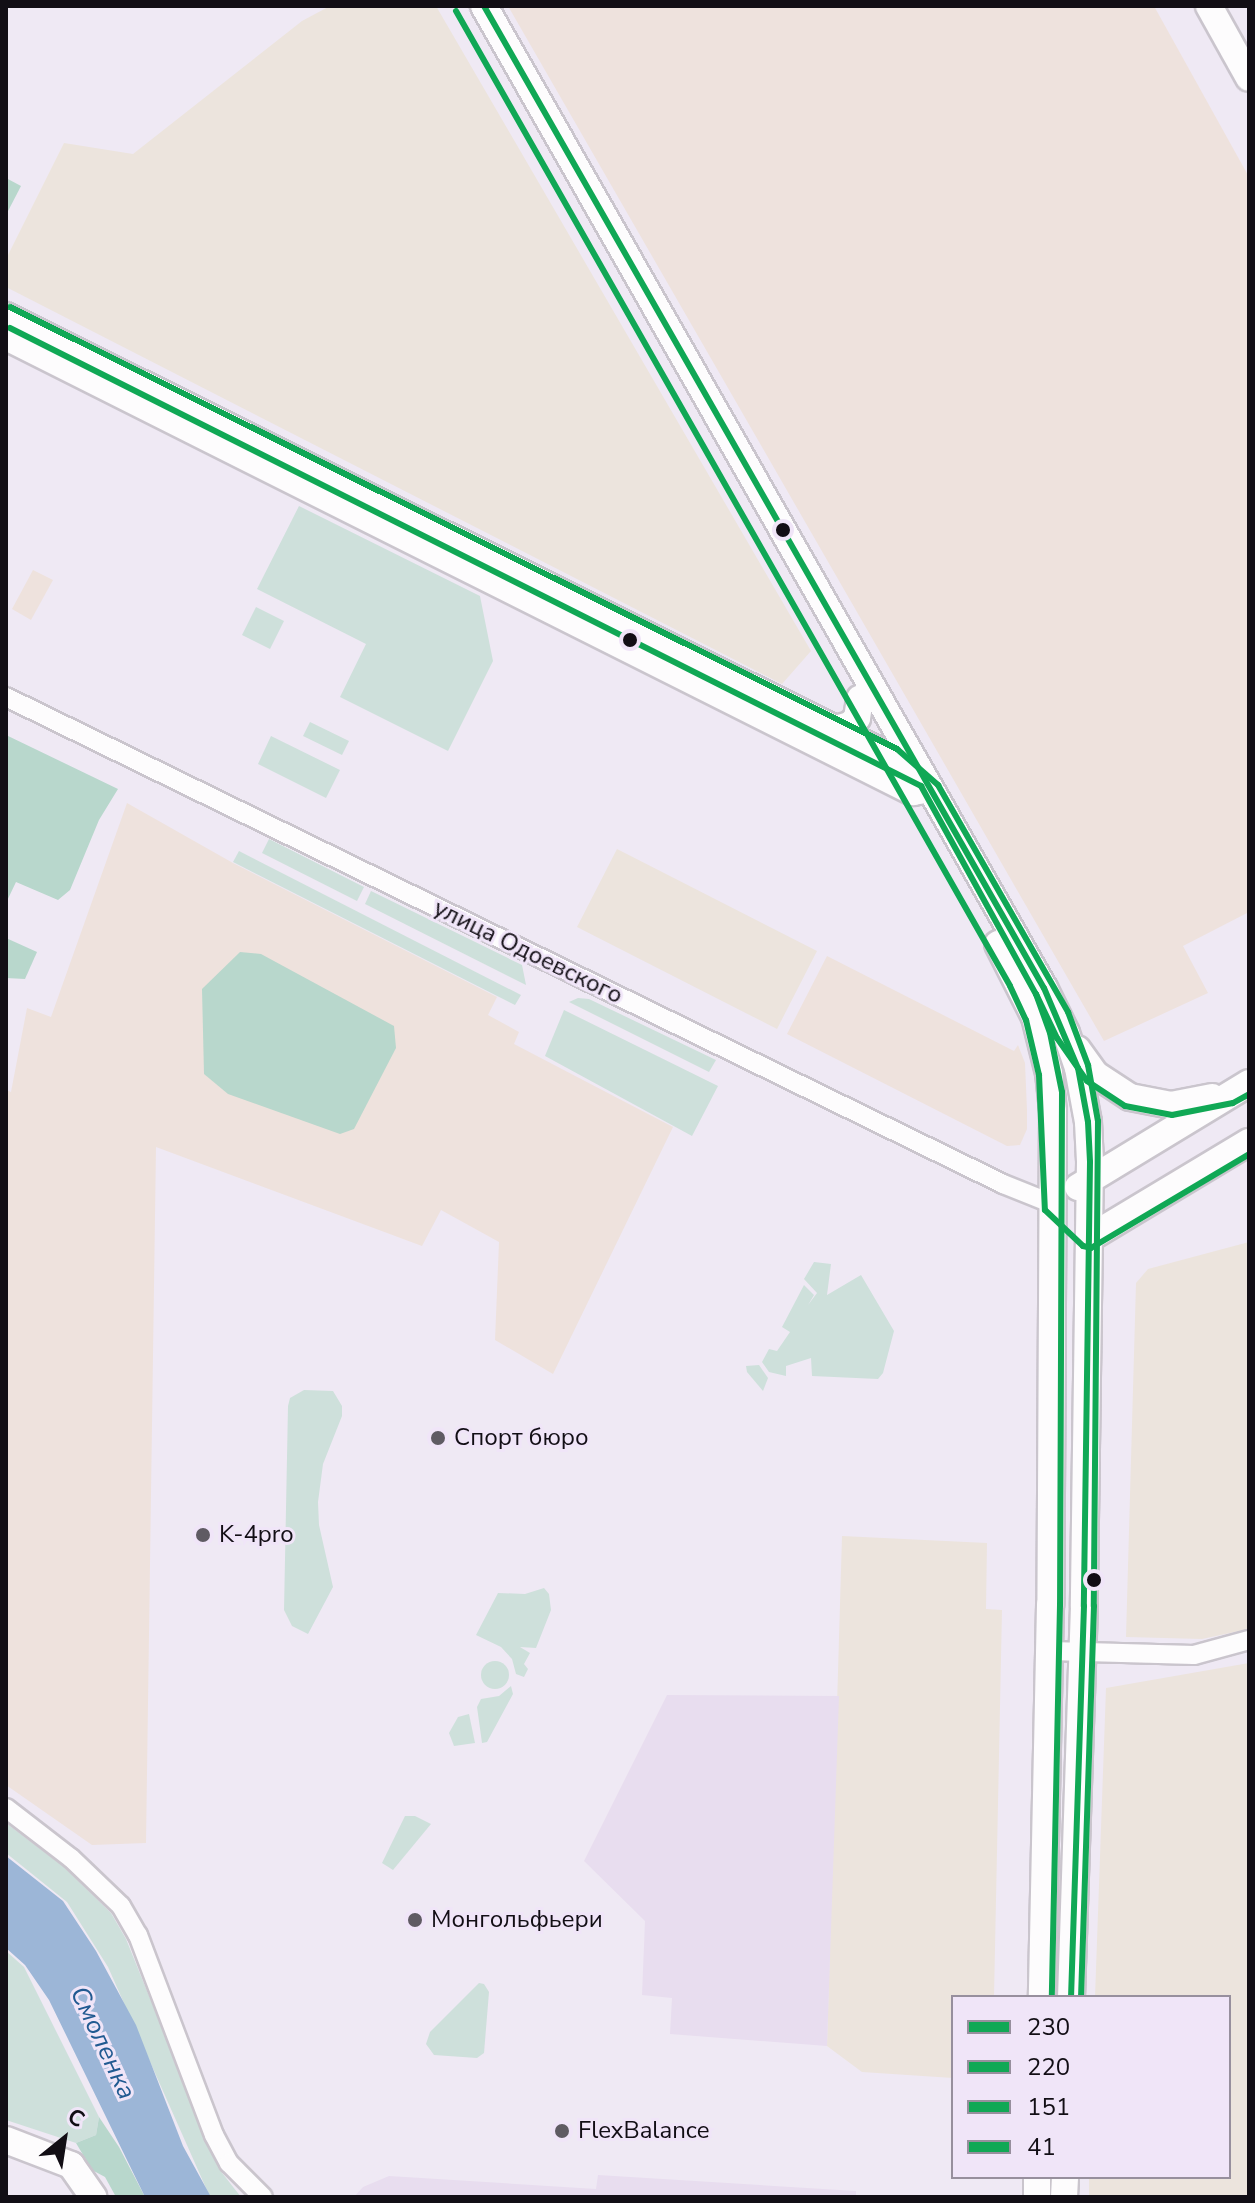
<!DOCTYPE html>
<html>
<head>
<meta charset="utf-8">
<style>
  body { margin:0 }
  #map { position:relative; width:1255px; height:2203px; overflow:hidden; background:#efe9f4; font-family:"Nunito Sans",sans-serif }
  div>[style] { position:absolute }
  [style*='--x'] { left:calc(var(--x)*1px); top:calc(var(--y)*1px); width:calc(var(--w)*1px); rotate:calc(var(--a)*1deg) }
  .commercial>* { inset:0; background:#ece4dd }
  .industrial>* { inset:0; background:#eee2dd }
  .built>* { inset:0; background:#e8ddef }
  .green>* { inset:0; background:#cee0db }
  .round { border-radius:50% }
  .forest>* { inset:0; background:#b8d7cc }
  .water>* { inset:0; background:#9cb6d7 }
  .roads { filter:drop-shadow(2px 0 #cac5cd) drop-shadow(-2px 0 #cac5cd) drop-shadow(0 2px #cac5cd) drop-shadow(0 -2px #cac5cd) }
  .street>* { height:18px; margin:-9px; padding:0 9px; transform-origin:9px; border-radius:9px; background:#fdfcfd }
  .secondary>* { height:26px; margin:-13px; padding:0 13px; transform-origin:13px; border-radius:13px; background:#fdfcfd }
  .bus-1>* { height:6px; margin:-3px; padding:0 3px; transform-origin:3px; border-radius:3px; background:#10a855 }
  .bus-2>* { height:6px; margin:-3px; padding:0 3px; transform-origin:3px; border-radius:3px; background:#10a855 }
  .bus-3>* { height:6px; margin:-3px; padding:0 3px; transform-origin:3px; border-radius:3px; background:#10a855 }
  .bus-4>* { height:6px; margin:-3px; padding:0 3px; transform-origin:3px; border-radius:3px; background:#10a855 }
  .dots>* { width:22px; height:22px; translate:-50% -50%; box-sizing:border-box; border:4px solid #f0e5f8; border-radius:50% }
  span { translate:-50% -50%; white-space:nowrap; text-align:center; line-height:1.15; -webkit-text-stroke:6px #f0e5f8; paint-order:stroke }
  .street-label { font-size:24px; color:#120e15 }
  .poi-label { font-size:24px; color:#120e15 }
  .left { translate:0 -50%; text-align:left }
  .water-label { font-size:26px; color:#215a91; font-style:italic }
  .frame { position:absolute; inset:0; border:8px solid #120e15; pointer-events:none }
  .legend { position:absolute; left:951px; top:1995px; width:280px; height:184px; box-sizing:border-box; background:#f0e5f8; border:2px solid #978f9d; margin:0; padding:10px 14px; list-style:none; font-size:24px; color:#120e15 }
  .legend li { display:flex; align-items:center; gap:16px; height:40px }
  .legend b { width:40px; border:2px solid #978f9d }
  .north { position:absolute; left:24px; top:2099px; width:80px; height:80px; -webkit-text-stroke:6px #f0e5f8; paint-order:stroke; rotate:30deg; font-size:22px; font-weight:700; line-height:32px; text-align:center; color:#120e15 }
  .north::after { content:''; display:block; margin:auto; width:28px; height:36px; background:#120e15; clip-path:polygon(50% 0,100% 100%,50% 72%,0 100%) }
</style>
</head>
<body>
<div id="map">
  <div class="commercial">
    <i style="clip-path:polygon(330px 6px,436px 6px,811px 651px,782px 684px,6px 287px,6px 259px,64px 143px,133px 154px,302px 21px)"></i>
    <i style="clip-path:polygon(617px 849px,817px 951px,777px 1029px,577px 927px)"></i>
    <i style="clip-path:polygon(1249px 1242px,1249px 1629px,1202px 1639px,1126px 1637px,1136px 1283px,1148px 1269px)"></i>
    <i style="clip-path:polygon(842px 1536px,987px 1543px,986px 1609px,1002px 1610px,994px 1997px,953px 1997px,953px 2078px,862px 2072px,827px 2046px)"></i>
    <i style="clip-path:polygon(1249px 1663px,1249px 2197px,1089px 2197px,1089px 2177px,1229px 2177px,1229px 1997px,1095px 1997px,1106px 1688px)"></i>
  </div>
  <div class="industrial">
    <i style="clip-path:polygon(508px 6px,1154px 6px,1249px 177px,1249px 912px,1183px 946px,1208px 993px,1104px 1041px)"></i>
    <i style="clip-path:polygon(33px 570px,53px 580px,31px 620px,12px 609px)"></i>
    <i style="clip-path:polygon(127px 803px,233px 863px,497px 997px,488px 1015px,519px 1032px,514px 1044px,673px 1127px,553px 1374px,495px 1340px,499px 1242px,441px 1210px,422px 1246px,156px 1147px,146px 1843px,92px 1845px,6px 1785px,6px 1090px,11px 1092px,27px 1008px,51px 1017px)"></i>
    <i style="clip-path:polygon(827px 956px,1014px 1051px,1018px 1045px,1025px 1063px,1027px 1110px,1027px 1129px,1020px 1145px,1007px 1146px,787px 1034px)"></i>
  </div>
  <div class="built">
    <i style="clip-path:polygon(667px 1695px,839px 1696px,827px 2046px,670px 2034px,672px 1998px,642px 1995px,645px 1921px,584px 1861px)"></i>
    <i style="clip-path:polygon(598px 2175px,856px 2191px,856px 2197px,354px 2197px,363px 2187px,389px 2176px,596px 2189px)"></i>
  </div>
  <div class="green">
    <i style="clip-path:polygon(299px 506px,480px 596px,493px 661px,448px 751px,340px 697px,366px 644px,257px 589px)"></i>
    <i style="clip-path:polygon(256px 607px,284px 621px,270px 649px,242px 635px)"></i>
    <i style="clip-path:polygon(310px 722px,349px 741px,342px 755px,303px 736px)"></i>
    <i style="clip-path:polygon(271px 736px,340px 770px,326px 798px,258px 764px)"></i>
    <i style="clip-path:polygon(269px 839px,364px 887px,357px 901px,262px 853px)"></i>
    <i style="clip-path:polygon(239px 851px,521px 995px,515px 1005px,233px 862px)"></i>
    <i style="clip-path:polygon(371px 891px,522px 965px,526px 985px,365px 904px)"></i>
    <i style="clip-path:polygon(578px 998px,589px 999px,716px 1060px,709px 1072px,569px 1002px)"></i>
    <i style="clip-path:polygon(564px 1010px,718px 1086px,692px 1136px,545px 1056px)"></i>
    <i style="clip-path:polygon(814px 1262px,831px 1264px,827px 1295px,861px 1275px,894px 1331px,883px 1373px,878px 1379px,812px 1376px,811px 1358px,786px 1366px,786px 1376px,769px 1372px,762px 1362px,769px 1349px,777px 1351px,790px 1332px,782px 1327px,804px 1285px,814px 1295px,808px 1305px,817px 1293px,804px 1279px)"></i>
    <i style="clip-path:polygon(759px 1365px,768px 1378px,763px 1391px,747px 1372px,746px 1366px)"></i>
    <i style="clip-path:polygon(304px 1390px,333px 1391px,342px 1406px,342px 1416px,323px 1464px,318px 1502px,319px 1525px,333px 1587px,308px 1634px,292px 1626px,284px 1610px,288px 1406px,290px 1398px)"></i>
    <i style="clip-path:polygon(544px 1588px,549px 1594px,551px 1610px,536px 1648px,520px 1647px,530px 1653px,524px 1664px,528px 1669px,524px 1677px,516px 1674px,512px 1659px,501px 1647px,476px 1635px,498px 1593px,525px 1594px)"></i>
    <i class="round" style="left:481px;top:1661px;width:28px;height:28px"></i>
    <i style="clip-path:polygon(511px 1686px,513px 1694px,487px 1742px,482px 1743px,477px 1707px,481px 1699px,499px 1696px)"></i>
    <i style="clip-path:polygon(469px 1714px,475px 1743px,454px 1746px,449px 1733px,458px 1717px)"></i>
    <i style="clip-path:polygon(405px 1816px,415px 1816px,431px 1824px,393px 1870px,382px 1863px)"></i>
    <i style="clip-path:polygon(6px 1823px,64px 1867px,111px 1913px,126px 1939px,219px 2169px,241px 2197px,210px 2197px,108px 1967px,67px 1902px,6px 1853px)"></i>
    <i style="clip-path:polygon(6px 1951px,24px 1967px,99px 2117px,96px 2135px,76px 2143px,6px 2120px)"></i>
    <i style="clip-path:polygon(479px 1983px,484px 1984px,489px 1992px,484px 2053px,477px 2058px,434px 2055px,426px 2044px,430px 2032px)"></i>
  </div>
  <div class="forest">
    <i style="clip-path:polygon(6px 178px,21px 186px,6px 215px)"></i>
    <i style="clip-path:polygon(6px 735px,118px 789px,99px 820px,70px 890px,58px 900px,16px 882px,6px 903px)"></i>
    <i style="clip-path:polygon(6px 938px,37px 952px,25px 979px,6px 978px)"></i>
    <i style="clip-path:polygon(240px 952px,261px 954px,394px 1026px,396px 1048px,354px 1129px,340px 1134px,228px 1094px,204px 1074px,202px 989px)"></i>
    <i style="clip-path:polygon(99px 2117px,119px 2147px,145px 2197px,116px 2197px,105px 2177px,92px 2170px,76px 2143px,96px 2135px)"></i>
  </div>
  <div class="water">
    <i style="clip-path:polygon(6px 1856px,63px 1901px,96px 1951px,136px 2025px,183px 2146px,211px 2197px,145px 2197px,49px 2000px,25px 1965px,6px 1948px)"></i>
  </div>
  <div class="roads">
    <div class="street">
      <i style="--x:6;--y:697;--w:1110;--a:26.03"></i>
      <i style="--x:1003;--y:1184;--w:54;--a:21.8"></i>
      <i style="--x:1050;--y:1651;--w:144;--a:1.6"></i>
      <i style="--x:1194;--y:1655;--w:57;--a:-15.3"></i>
      <i style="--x:6;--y:1808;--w:82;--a:37.6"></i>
      <i style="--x:71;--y:1858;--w:69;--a:43.8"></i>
      <i style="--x:121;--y:1906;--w:34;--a:60"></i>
      <i style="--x:138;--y:1935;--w:214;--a:69.2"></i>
      <i style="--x:214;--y:2135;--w:32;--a:62"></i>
      <i style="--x:229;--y:2163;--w:48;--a:45"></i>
    </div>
    <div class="secondary">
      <i style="--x:484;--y:6;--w:1130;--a:60.31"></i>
      <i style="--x:1044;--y:988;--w:50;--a:63.9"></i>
      <i style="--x:1066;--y:1033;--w:37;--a:71"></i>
      <i style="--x:1078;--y:1068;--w:55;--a:79.5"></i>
      <i style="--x:1088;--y:1122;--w:40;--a:87.1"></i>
      <i style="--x:1090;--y:1162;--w:444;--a:90.8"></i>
      <i style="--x:1084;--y:1606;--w:391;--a:91.9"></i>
      <i style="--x:1209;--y:6;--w:82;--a:60.9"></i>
      <i style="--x:6;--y:316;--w:991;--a:26.49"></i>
      <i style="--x:893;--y:758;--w:29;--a:41"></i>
      <i style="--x:6;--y:337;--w:1015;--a:26.64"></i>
      <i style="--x:913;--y:792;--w:13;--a:-9"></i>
      <i style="--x:835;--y:729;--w:16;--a:-15"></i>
      <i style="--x:850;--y:725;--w:10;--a:-45"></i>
      <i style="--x:857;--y:718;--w:20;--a:-81"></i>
      <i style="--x:998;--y:944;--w:82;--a:63.1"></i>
      <i style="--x:1035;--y:1017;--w:58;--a:76"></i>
      <i style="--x:1049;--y:1073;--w:39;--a:84"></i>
      <i style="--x:1053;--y:1112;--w:493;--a:90.3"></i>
      <i style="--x:1050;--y:1605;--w:392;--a:91.2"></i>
      <i style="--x:1077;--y:1049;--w:31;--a:54"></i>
      <i style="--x:1095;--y:1074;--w:42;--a:33.3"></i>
      <i style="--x:1130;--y:1097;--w:42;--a:11"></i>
      <i style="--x:1171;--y:1105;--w:42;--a:-11"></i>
      <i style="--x:1078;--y:1187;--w:200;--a:-31.3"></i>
      <i style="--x:1089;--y:1238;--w:187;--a:-31"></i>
      <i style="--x:6;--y:2140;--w:70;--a:21"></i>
      <i style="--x:71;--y:2165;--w:39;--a:55"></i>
      <i style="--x:1037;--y:2197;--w:20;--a:-90"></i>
      <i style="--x:1064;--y:2197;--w:20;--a:-87"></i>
    </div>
  </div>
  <div class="bus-1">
    <i style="--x:484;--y:6;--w:1130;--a:60.31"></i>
    <i style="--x:1044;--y:988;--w:87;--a:67"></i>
    <i style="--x:1078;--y:1068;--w:55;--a:79.5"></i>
    <i style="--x:1088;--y:1122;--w:40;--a:87.1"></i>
    <i style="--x:1090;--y:1162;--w:444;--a:90.8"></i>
    <i style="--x:1084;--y:1606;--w:391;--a:91.9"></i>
  </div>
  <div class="bus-2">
    <i style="--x:456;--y:11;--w:1121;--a:60.39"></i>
    <i style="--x:1010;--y:986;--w:38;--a:65"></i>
    <i style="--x:1026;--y:1020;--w:57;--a:76.7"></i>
    <i style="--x:1039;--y:1075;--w:135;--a:87.5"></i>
    <i style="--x:1045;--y:1210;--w:52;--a:43.5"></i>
    <i style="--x:1083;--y:1246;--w:8;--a:14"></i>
    <i style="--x:1091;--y:1248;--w:184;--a:-30.7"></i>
    <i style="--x:1036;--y:994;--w:49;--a:64.5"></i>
    <i style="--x:1057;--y:1038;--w:52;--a:55.1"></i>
    <i style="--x:1087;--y:1081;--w:45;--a:33.3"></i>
    <i style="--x:1125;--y:1106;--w:48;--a:10.8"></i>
    <i style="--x:1172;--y:1115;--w:62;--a:-11.1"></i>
    <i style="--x:1233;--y:1103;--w:18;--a:-29"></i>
  </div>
  <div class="bus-3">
    <i style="--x:10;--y:307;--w:991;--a:26.49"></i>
    <i style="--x:897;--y:749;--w:55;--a:41.3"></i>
    <i style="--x:938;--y:785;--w:262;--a:60.2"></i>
    <i style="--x:1068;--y:1012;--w:57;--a:69.3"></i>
    <i style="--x:1088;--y:1065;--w:57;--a:79.9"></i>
    <i style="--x:1098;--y:1121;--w:485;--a:90.5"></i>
    <i style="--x:1094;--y:1606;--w:391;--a:91.9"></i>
  </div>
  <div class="bus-4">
    <i style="--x:10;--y:328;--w:1020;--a:26.69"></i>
    <i style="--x:921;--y:786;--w:238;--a:61.1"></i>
    <i style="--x:1036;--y:994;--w:41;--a:70.3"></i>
    <i style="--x:1050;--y:1033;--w:60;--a:78.5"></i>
    <i style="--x:1062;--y:1092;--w:513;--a:90.22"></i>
    <i style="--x:1060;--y:1605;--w:392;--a:91.2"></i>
  </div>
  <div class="dots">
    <i style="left:783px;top:530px;background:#120e15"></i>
    <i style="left:630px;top:640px;background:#120e15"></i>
    <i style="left:438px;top:1438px;background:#5f5b63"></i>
    <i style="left:203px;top:1535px;background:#5f5b63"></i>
    <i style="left:1094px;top:1580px;background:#120e15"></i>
    <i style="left:415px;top:1920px;background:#5f5b63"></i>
    <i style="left:562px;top:2131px;background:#5f5b63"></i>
  </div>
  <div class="street-label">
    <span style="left:528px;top:952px;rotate:26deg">улица Одоевского</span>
  </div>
  <div class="poi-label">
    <span class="left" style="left:454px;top:1438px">Спорт бюро</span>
    <span class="left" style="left:219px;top:1535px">K-4pro</span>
    <span class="left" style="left:431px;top:1920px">Монгольфьери</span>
    <span class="left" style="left:578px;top:2131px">FlexBalance</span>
  </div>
  <div class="water-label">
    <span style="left:103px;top:2043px;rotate:65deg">Смоленка</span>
  </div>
  <div class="frame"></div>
  <ul class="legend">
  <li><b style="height:10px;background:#10a855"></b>230</li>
  <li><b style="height:10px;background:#10a855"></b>220</li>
  <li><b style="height:10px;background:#10a855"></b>151</li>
  <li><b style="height:10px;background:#10a855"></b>41</li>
  </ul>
  <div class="north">С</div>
</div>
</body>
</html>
